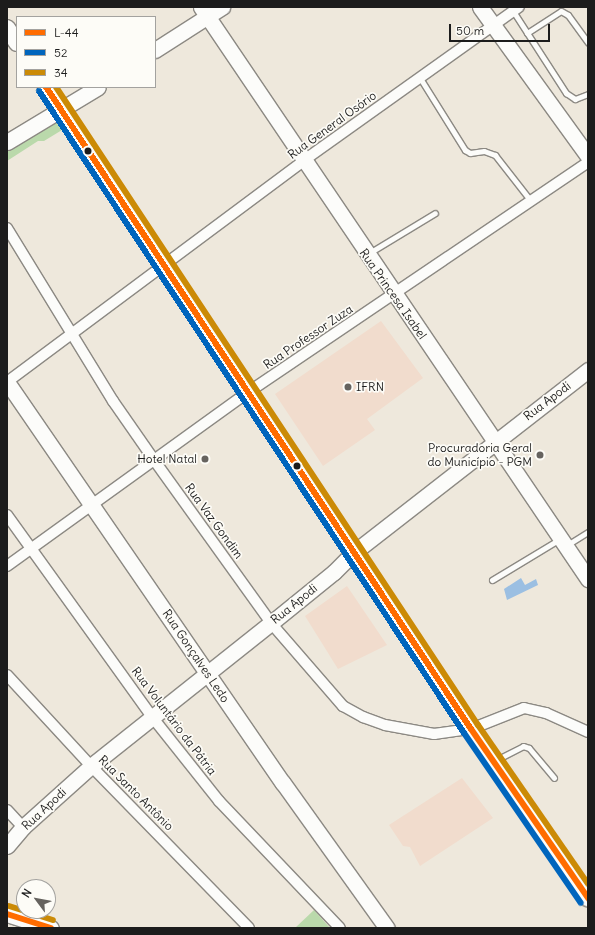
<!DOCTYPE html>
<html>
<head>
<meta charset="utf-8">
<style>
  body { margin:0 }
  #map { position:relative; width:595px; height:935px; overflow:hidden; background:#eee8dc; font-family:Delius,sans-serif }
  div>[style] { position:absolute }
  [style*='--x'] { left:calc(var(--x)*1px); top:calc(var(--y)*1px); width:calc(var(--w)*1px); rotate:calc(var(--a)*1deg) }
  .built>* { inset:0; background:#f1dccd }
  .green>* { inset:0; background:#bad9ab }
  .water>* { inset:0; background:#9bbfe2 }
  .roads { filter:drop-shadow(1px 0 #8c8983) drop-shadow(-1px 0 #8c8983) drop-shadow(0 1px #8c8983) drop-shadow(0 -1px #8c8983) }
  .lane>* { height:5px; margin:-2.5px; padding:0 2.5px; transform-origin:2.5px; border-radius:2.5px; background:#fcfcfa }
  .street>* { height:10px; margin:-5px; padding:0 5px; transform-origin:5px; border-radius:5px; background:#fcfcfa }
  .secondary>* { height:15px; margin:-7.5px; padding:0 7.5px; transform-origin:7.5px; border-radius:7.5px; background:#fcfcfa }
  .primary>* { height:16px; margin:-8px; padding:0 8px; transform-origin:8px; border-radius:8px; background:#fcfcfa }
  .bus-1>* { height:6px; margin:-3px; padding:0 3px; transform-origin:3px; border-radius:3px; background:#ff6c00 }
  .bus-2>* { height:6px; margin:-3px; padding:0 3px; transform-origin:3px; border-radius:3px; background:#0065bd }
  .bus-3>* { height:6px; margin:-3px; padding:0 3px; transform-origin:3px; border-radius:3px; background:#cb8a06 }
  .dots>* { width:11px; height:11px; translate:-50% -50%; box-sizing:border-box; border:2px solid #fdfcf7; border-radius:50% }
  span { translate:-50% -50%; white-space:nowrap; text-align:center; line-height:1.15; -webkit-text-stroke:3.5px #fdfcf7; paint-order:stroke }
  .street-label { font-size:12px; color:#1c1c1c }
  .poi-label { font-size:12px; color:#1c1c1c }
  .left { translate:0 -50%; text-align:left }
  .right { translate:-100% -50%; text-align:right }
  .frame { position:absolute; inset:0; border:8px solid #1c1c1c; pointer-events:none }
  .legend { position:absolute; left:16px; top:16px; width:140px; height:72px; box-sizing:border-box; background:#fdfcf7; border:1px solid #a3a29f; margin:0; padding:5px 7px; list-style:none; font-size:12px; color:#1c1c1c }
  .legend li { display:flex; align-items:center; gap:8px; height:20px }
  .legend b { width:20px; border:1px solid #a3a29f }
  .north { position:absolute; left:16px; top:879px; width:40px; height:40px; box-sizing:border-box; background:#fdfcf7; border:1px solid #a3a29f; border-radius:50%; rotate:302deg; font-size:11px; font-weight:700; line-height:16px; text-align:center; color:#1c1c1c }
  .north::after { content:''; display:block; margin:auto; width:14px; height:18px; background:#66635f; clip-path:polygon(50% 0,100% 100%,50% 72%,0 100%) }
  .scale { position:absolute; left:449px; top:24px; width:101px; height:18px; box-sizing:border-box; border:2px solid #1c1c1c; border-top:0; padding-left:5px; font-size:12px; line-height:14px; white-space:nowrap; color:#1c1c1c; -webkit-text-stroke:3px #fdfcf7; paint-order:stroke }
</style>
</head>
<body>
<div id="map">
  <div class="built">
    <i style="clip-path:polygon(381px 321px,423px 378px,367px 419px,375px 430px,323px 466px,275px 394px)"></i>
    <i style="clip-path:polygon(347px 586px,387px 645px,338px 669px,305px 616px)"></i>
    <i style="clip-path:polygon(462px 778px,493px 818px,420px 866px,410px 847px,403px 846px,389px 825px)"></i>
  </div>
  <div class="green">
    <i style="clip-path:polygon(54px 117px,62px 130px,44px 141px,38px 141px,7px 161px,7px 145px)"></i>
    <i style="clip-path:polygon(314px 910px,330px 928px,295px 928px)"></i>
  </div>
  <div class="water">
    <i style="clip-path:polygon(521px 578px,525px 585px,536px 579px,538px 585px,507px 600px,504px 589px)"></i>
  </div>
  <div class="roads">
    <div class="lane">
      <i style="--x:513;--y:11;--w:98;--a:57.1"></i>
      <i style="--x:566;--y:93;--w:11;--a:34"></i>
      <i style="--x:575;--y:99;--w:14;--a:-21"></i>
      <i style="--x:527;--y:33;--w:40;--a:-32.9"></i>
      <i style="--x:561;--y:11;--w:8;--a:30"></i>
      <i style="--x:568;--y:15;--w:34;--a:54"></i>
      <i style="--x:420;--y:78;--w:85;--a:58"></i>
      <i style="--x:465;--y:150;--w:6;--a:31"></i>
      <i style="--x:470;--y:153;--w:14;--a:-8"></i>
      <i style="--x:484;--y:151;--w:12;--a:20"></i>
      <i style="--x:495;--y:155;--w:58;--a:52"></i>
      <i style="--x:369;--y:253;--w:77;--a:-31.2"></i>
      <i style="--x:567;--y:545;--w:25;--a:-32"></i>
      <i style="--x:492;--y:580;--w:79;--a:-31.1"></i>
      <i style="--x:496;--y:760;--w:30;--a:-27"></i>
      <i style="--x:523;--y:746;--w:6;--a:18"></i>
      <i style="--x:529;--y:748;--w:39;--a:50"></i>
    </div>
    <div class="street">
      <i style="--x:7;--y:228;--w:203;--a:58.5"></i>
      <i style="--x:113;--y:401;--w:72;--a:55.2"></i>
      <i style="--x:154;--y:460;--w:201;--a:54.3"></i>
      <i style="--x:271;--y:623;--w:110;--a:49.1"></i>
      <i style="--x:343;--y:706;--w:23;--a:29"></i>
      <i style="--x:363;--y:717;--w:23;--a:20"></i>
      <i style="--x:385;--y:725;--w:50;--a:10.4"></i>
      <i style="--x:434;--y:734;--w:37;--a:-8"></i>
      <i style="--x:471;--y:729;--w:57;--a:-21.6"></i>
      <i style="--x:524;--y:708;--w:23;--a:13"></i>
      <i style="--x:546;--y:713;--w:46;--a:24.3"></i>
      <i style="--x:7;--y:382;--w:369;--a:-36.7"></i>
      <i style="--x:303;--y:161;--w:265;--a:-35.5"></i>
      <i style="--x:7;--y:515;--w:250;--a:54.3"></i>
      <i style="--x:153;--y:718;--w:106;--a:51.5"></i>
      <i style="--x:219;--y:801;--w:175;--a:46.4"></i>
      <i style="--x:7;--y:566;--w:296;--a:-35.8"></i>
      <i style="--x:247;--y:393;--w:412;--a:-34.1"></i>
      <i style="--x:7;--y:675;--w:124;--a:47.3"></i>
      <i style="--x:91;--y:766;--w:226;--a:45.7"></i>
      <i style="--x:7;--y:810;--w:23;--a:47"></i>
    </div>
    <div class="secondary">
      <i style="--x:201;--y:7;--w:691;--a:55.92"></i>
      <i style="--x:480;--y:7;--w:184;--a:54.1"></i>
      <i style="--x:155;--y:50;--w:80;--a:-32.7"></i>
      <i style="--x:7;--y:142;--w:106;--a:-31.1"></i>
      <i style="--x:7;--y:382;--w:487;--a:55.5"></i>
      <i style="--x:283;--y:783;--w:178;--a:54.4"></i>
      <i style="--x:7;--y:846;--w:25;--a:-50"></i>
      <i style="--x:23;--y:827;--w:91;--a:-41.9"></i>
      <i style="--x:91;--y:766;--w:230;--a:-38.5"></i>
      <i style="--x:271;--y:623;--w:81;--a:-39"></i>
      <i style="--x:334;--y:572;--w:27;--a:-45"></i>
      <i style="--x:353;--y:553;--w:298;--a:-37.9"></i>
      <i style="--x:7;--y:914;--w:46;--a:17.7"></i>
    </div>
    <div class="primary">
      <i style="--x:7;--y:28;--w:18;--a:56"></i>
      <i style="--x:46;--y:87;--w:770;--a:56.5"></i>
      <i style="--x:471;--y:729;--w:206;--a:55.3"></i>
    </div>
  </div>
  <div class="bus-1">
    <i style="--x:46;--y:87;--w:770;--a:56.5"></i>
    <i style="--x:471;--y:729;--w:206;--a:55.3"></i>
    <i style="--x:7;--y:914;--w:46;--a:17.7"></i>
  </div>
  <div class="bus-2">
    <i style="--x:39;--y:91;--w:770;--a:56.5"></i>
    <i style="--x:464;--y:733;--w:206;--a:55.5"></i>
  </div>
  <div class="bus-3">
    <i style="--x:56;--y:87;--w:765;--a:56.52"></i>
    <i style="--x:478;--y:725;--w:193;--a:55.3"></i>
    <i style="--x:9;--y:906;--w:46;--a:17.7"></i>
  </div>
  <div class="dots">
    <i style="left:88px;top:151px;background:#1c1c1c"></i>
    <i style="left:348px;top:387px;background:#66635f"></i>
    <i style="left:540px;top:455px;background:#66635f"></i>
    <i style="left:205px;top:459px;background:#66635f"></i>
    <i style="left:297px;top:466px;background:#1c1c1c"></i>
  </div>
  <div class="street-label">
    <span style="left:332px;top:125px;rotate:-36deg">Rua General Osório</span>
    <span style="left:393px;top:294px;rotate:55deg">Rua Princesa Isabel</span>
    <span style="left:308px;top:337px;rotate:-34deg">Rua Professor Zuza</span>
    <span style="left:547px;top:401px;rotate:-37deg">Rua Apodi</span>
    <span style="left:214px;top:521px;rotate:54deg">Rua Vaz Gondim</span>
    <span style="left:294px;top:604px;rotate:-39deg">Rua Apodi</span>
    <span style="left:196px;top:656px;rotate:56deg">Rua Gonçalves Ledo</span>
    <span style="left:174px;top:721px;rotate:53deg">Rua Voluntário da Pátria</span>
    <span style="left:136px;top:793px;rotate:45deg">Rua Santo Antônio</span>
    <span style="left:44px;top:809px;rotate:-43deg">Rua Apodi</span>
  </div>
  <div class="poi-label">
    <span class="left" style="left:356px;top:387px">IFRN</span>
    <span class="right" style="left:532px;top:455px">Procuradoria Geral<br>do Município - PGM</span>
    <span class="right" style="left:197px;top:459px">Hotel Natal</span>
  </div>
  <div class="frame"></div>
  <ul class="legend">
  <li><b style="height:5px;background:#ff6c00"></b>L-44</li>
  <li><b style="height:5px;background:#0065bd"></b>52</li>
  <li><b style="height:5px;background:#cb8a06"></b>34</li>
  </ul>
  <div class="north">N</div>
  <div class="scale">50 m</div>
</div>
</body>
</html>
